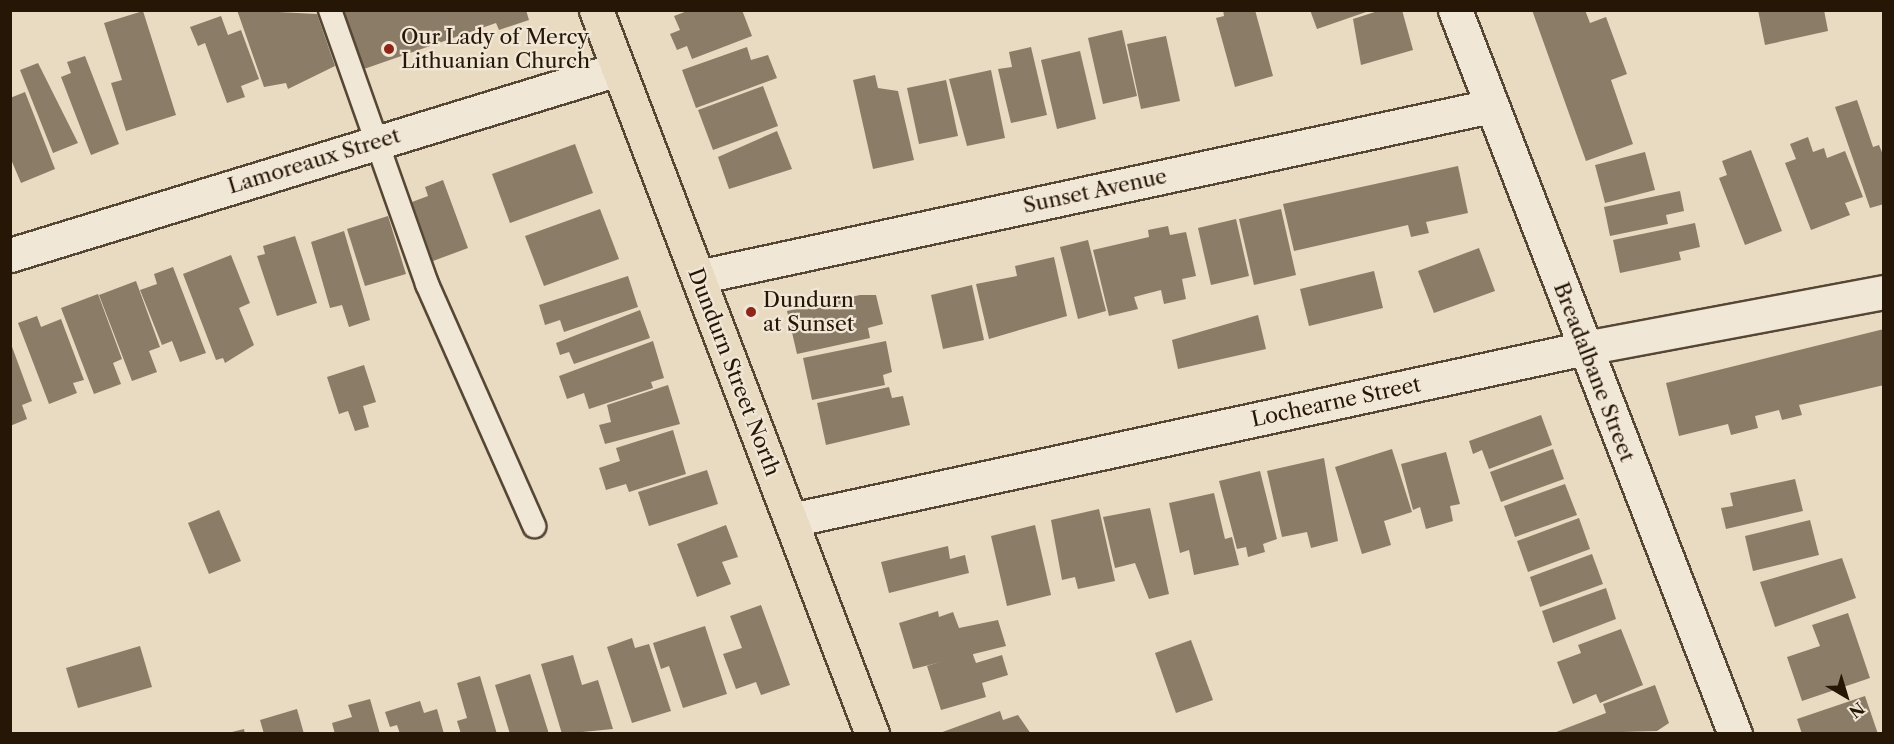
<!DOCTYPE html>
<html>
<head>
<meta charset="utf-8">
<style>
  body { margin:0 }
  #map { position:relative; width:1894px; height:744px; overflow:hidden; background:#e9dac2; font-family:"Libre Caslon Text",serif }
  div>[style] { position:absolute }
  [style*='--x'] { left:calc(var(--x)*1px); top:calc(var(--y)*1px); width:calc(var(--w)*1px); rotate:calc(var(--a)*1deg) }
  .building>* { inset:0; background:#8b7c67 }
  .roads { filter:drop-shadow(2px 0 #564734) drop-shadow(-2px 0 #564734) drop-shadow(0 2px #564734) drop-shadow(0 -2px #564734) }
  .lane>* { height:22px; margin:-11px; padding:0 11px; transform-origin:11px; border-radius:11px; background:#f1e7d7 }
  .street>* { height:33px; margin:-16.5px; padding:0 16.5px; transform-origin:16.5px; border-radius:16.5px; background:#f1e7d7 }
  .primary>* { height:33px; margin:-16.5px; padding:0 16.5px; transform-origin:16.5px; border-radius:16.5px; background:#e9dac2 }
  .dots>* { width:16px; height:16px; translate:-50% -50%; box-sizing:border-box; border:3px solid #f1e7d7; border-radius:50% }
  span { translate:-50% -50%; white-space:nowrap; text-align:center; line-height:1.15; -webkit-text-stroke:4.5px #f1e7d7; paint-order:stroke }
  .poi-label { font-size:21px; color:#251605 }
  .left { translate:0 -50%; text-align:left }
  .street-label { font-size:21px; color:#251605 }
  .frame { position:absolute; inset:0; border:12px solid #251605; pointer-events:none }
  .north { position:absolute; left:1816px; top:666px; width:60px; height:60px; -webkit-text-stroke:4px #f1e7d7; paint-order:stroke; rotate:142deg; font-size:16px; font-weight:700; line-height:24px; text-align:center; color:#251605 }
  .north::after { content:''; display:block; margin:auto; width:21px; height:27px; background:#251605; clip-path:polygon(50% 0,100% 100%,50% 72%,0 100%) }
</style>
</head>
<body>
<div id="map">
  <div class="building">
    <i style="clip-path:polygon(237px 10px,317px 14px,335px 66px,288px 89px,286px 83px,264px 87px)"></i>
    <i style="clip-path:polygon(344px 10px,526px 10px,529px 20px,499px 30px,496px 23px,364px 69px)"></i>
    <i style="clip-path:polygon(690px 10px,742px 10px,752px 36px,692px 59px,687px 46px,677px 50px,670px 34px,680px 30px,674px 16px)"></i>
    <i style="clip-path:polygon(1223px 10px,1255px 10px,1273px 76px,1235px 87px,1216px 18px,1224px 16px)"></i>
    <i style="clip-path:polygon(1310px 10px,1369px 10px,1369px 11px,1317px 29px)"></i>
    <i style="clip-path:polygon(1381px 10px,1402px 10px,1413px 50px,1361px 65px,1353px 19px)"></i>
    <i style="clip-path:polygon(1532px 10px,1585px 10px,1590px 23px,1606px 17px,1627px 74px,1611px 80px,1633px 144px,1586px 161px)"></i>
    <i style="clip-path:polygon(1758px 10px,1824px 10px,1828px 31px,1765px 45px)"></i>
    <i style="clip-path:polygon(143px 11px,176px 115px,126px 131px,111px 83px,122px 80px,104px 23px)"></i>
    <i style="clip-path:polygon(221px 16px,228px 35px,241px 30px,259px 79px,241px 86px,245px 97px,227px 103px,205px 43px,198px 46px,190px 27px)"></i>
    <i style="clip-path:polygon(1122px 30px,1137px 96px,1103px 104px,1088px 38px)"></i>
    <i style="clip-path:polygon(1166px 36px,1180px 101px,1141px 109px,1127px 44px)"></i>
    <i style="clip-path:polygon(747px 47px,751px 60px,768px 55px,777px 78px,696px 108px,682px 70px)"></i>
    <i style="clip-path:polygon(1031px 47px,1047px 115px,1011px 123px,998px 69px,1012px 67px,1009px 52px)"></i>
    <i style="clip-path:polygon(1080px 51px,1096px 119px,1057px 129px,1041px 60px)"></i>
    <i style="clip-path:polygon(85px 56px,119px 144px,91px 155px,61px 77px,71px 73px,67px 62px)"></i>
    <i style="clip-path:polygon(38px 63px,78px 143px,53px 153px,20px 70px)"></i>
    <i style="clip-path:polygon(991px 70px,1005px 138px,967px 146px,949px 79px)"></i>
    <i style="clip-path:polygon(875px 75px,878px 88px,898px 91px,914px 160px,873px 169px,853px 80px)"></i>
    <i style="clip-path:polygon(946px 80px,958px 136px,919px 144px,907px 88px)"></i>
    <i style="clip-path:polygon(763px 86px,778px 126px,713px 150px,698px 110px)"></i>
    <i style="clip-path:polygon(25px 92px,55px 169px,21px 183px,10px 157px,10px 98px)"></i>
    <i style="clip-path:polygon(1857px 100px,1873px 147px,1879px 145px,1884px 157px,1884px 204px,1870px 208px,1835px 107px)"></i>
    <i style="clip-path:polygon(777px 131px,792px 169px,729px 189px,718px 157px)"></i>
    <i style="clip-path:polygon(1808px 137px,1813px 152px,1824px 148px,1827px 158px,1845px 151px,1863px 197px,1845px 203px,1850px 215px,1811px 230px,1785px 163px,1796px 159px,1790px 144px)"></i>
    <i style="clip-path:polygon(575px 144px,593px 193px,510px 223px,492px 174px)"></i>
    <i style="clip-path:polygon(1751px 150px,1782px 231px,1745px 245px,1719px 178px,1727px 175px,1722px 161px)"></i>
    <i style="clip-path:polygon(1645px 152px,1655px 190px,1605px 203px,1595px 165px)"></i>
    <i style="clip-path:polygon(1458px 166px,1468px 213px,1426px 222px,1429px 233px,1411px 237px,1408px 225px,1294px 251px,1283px 204px)"></i>
    <i style="clip-path:polygon(443px 180px,468px 248px,433px 261px,412px 202px,428px 196px,425px 187px)"></i>
    <i style="clip-path:polygon(1680px 191px,1684px 211px,1666px 215px,1668px 224px,1610px 236px,1604px 207px)"></i>
    <i style="clip-path:polygon(600px 209px,619px 259px,544px 286px,525px 236px)"></i>
    <i style="clip-path:polygon(1281px 209px,1296px 275px,1254px 285px,1239px 219px)"></i>
    <i style="clip-path:polygon(388px 216px,406px 274px,365px 286px,347px 229px)"></i>
    <i style="clip-path:polygon(1236px 219px,1249px 276px,1211px 285px,1198px 228px)"></i>
    <i style="clip-path:polygon(1695px 223px,1700px 247px,1679px 252px,1681px 260px,1620px 273px,1613px 240px)"></i>
    <i style="clip-path:polygon(1168px 226px,1170px 235px,1186px 232px,1196px 276px,1182px 279px,1186px 299px,1164px 304px,1161px 290px,1134px 297px,1138px 309px,1109px 316px,1093px 250px,1149px 237px,1148px 230px)"></i>
    <i style="clip-path:polygon(344px 231px,370px 320px,349px 327px,342px 305px,330px 308px,311px 242px)"></i>
    <i style="clip-path:polygon(295px 236px,317px 303px,277px 316px,257px 256px,265px 254px,263px 246px)"></i>
    <i style="clip-path:polygon(1088px 240px,1106px 311px,1078px 319px,1060px 247px)"></i>
    <i style="clip-path:polygon(1479px 248px,1495px 291px,1434px 313px,1418px 271px)"></i>
    <i style="clip-path:polygon(231px 255px,250px 303px,239px 308px,254px 345px,225px 363px,223px 358px,216px 360px,183px 274px)"></i>
    <i style="clip-path:polygon(1054px 257px,1067px 316px,989px 339px,976px 284px,1017px 276px,1015px 266px)"></i>
    <i style="clip-path:polygon(173px 267px,206px 353px,180px 362px,172px 341px,162px 345px,140px 290px,157px 284px,154px 274px)"></i>
    <i style="clip-path:polygon(1374px 271px,1383px 308px,1309px 326px,1300px 289px)"></i>
    <i style="clip-path:polygon(628px 276px,638px 307px,564px 332px,560px 320px,545px 325px,539px 305px)"></i>
    <i style="clip-path:polygon(136px 281px,160px 347px,149px 351px,157px 372px,132px 381px,99px 295px)"></i>
    <i style="clip-path:polygon(972px 285px,984px 340px,943px 349px,931px 295px)"></i>
    <i style="clip-path:polygon(98px 294px,122px 359px,113px 363px,121px 384px,94px 394px,61px 308px)"></i>
    <i style="clip-path:polygon(860px 295px,876px 295px,883px 324px,868px 328px,870px 338px,797px 354px,787px 311px)"></i>
    <i style="clip-path:polygon(640px 310px,650px 338px,574px 364px,569px 352px,560px 355px,556px 343px)"></i>
    <i style="clip-path:polygon(1258px 315px,1266px 349px,1178px 369px,1172px 340px)"></i>
    <i style="clip-path:polygon(37px 316px,41px 327px,61px 319px,84px 380px,73px 383px,77px 393px,49px 404px,18px 323px)"></i>
    <i style="clip-path:polygon(1884px 329px,1884px 385px,1799px 405px,1802px 415px,1782px 420px,1779px 410px,1755px 416px,1758px 428px,1731px 435px,1728px 424px,1679px 436px,1666px 383px)"></i>
    <i style="clip-path:polygon(653px 341px,664px 378px,651px 382px,653px 388px,589px 409px,584px 393px,567px 399px,559px 376px)"></i>
    <i style="clip-path:polygon(886px 341px,892px 372px,883px 375px,885px 385px,812px 400px,803px 358px)"></i>
    <i style="clip-path:polygon(11px 344px,32px 401px,22px 405px,27px 419px,10px 426px)"></i>
    <i style="clip-path:polygon(364px 365px,376px 402px,363px 406px,369px 427px,355px 431px,348px 411px,339px 414px,327px 377px)"></i>
    <i style="clip-path:polygon(668px 385px,680px 424px,605px 444px,599px 425px,611px 422px,607px 405px)"></i>
    <i style="clip-path:polygon(889px 387px,892px 398px,903px 396px,910px 425px,826px 445px,817px 403px)"></i>
    <i style="clip-path:polygon(1541px 415px,1552px 445px,1489px 469px,1482px 450px,1473px 454px,1469px 441px)"></i>
    <i style="clip-path:polygon(673px 430px,686px 474px,629px 492px,626px 484px,606px 490px,599px 468px,620px 461px,616px 448px)"></i>
    <i style="clip-path:polygon(1392px 449px,1412px 512px,1384px 521px,1391px 545px,1362px 554px,1335px 467px)"></i>
    <i style="clip-path:polygon(1553px 449px,1564px 479px,1501px 502px,1490px 472px)"></i>
    <i style="clip-path:polygon(1446px 452px,1460px 504px,1450px 506px,1453px 521px,1426px 529px,1420px 507px,1413px 510px,1401px 464px)"></i>
    <i style="clip-path:polygon(1324px 458px,1338px 541px,1311px 548px,1307px 532px,1282px 537px,1267px 471px)"></i>
    <i style="clip-path:polygon(707px 470px,718px 504px,649px 526px,638px 492px)"></i>
    <i style="clip-path:polygon(1260px 471px,1277px 539px,1263px 544px,1265px 552px,1248px 557px,1246px 547px,1237px 549px,1219px 481px)"></i>
    <i style="clip-path:polygon(1795px 479px,1803px 511px,1726px 529px,1721px 508px,1733px 506px,1730px 493px)"></i>
    <i style="clip-path:polygon(1565px 484px,1577px 515px,1515px 537px,1504px 506px)"></i>
    <i style="clip-path:polygon(1214px 493px,1225px 539px,1232px 537px,1239px 565px,1194px 575px,1189px 550px,1180px 553px,1169px 503px)"></i>
    <i style="clip-path:polygon(1150px 508px,1169px 594px,1149px 599px,1135px 563px,1115px 568px,1103px 517px)"></i>
    <i style="clip-path:polygon(1099px 509px,1115px 581px,1078px 589px,1075px 577px,1062px 580px,1051px 520px)"></i>
    <i style="clip-path:polygon(219px 510px,241px 561px,209px 574px,188px 523px)"></i>
    <i style="clip-path:polygon(1579px 518px,1590px 549px,1528px 572px,1517px 541px)"></i>
    <i style="clip-path:polygon(1810px 520px,1819px 555px,1753px 571px,1745px 536px)"></i>
    <i style="clip-path:polygon(726px 525px,738px 557px,722px 562px,731px 584px,697px 597px,677px 544px)"></i>
    <i style="clip-path:polygon(1035px 525px,1051px 595px,1007px 606px,991px 536px)"></i>
    <i style="clip-path:polygon(948px 546px,950px 559px,965px 555px,969px 573px,889px 593px,881px 562px)"></i>
    <i style="clip-path:polygon(1592px 554px,1603px 584px,1540px 607px,1530px 577px)"></i>
    <i style="clip-path:polygon(1842px 558px,1856px 598px,1775px 627px,1760px 582px)"></i>
    <i style="clip-path:polygon(1606px 588px,1616px 619px,1553px 643px,1542px 611px)"></i>
    <i style="clip-path:polygon(761px 605px,790px 685px,761px 695px,756px 682px,736px 689px,723px 654px,742px 648px,730px 616px)"></i>
    <i style="clip-path:polygon(938px 611px,939px 617px,953px 612px,959px 628px,998px 620px,1006px 646px,913px 669px,899px 623px)"></i>
    <i style="clip-path:polygon(1848px 613px,1870px 678px,1802px 701px,1787px 657px,1820px 646px,1812px 625px)"></i>
    <i style="clip-path:polygon(705px 626px,727px 694px,683px 708px,669px 666px,661px 669px,653px 643px)"></i>
    <i style="clip-path:polygon(1621px 629px,1643px 685px,1600px 703px,1596px 694px,1573px 704px,1557px 662px,1581px 653px,1578px 645px)"></i>
    <i style="clip-path:polygon(632px 638px,635px 648px,649px 644px,671px 711px,632px 723px,607px 647px)"></i>
    <i style="clip-path:polygon(1191px 640px,1213px 700px,1176px 713px,1155px 653px)"></i>
    <i style="clip-path:polygon(140px 646px,152px 687px,78px 708px,66px 668px)"></i>
    <i style="clip-path:polygon(972px 652px,976px 663px,1002px 655px,1008px 675px,982px 683px,986px 697px,941px 710px,927px 666px)"></i>
    <i style="clip-path:polygon(573px 655px,582px 685px,598px 680px,613px 729px,562px 734px,541px 664px)"></i>
    <i style="clip-path:polygon(530px 674px,549px 734px,510px 734px,495px 685px)"></i>
    <i style="clip-path:polygon(480px 676px,497px 734px,461px 734px,457px 721px,467px 718px,457px 683px)"></i>
    <i style="clip-path:polygon(1655px 685px,1669px 723px,1657px 731px,1551px 734px,1606px 713px,1603px 704px)"></i>
    <i style="clip-path:polygon(1865px 696px,1878px 734px,1802px 734px,1797px 719px)"></i>
    <i style="clip-path:polygon(370px 699px,380px 734px,335px 734px,332px 723px,352px 717px,348px 705px)"></i>
    <i style="clip-path:polygon(420px 701px,424px 713px,437px 709px,444px 734px,400px 734px,397px 725px,390px 727px,385px 712px)"></i>
    <i style="clip-path:polygon(297px 709px,304px 734px,264px 734px,260px 720px)"></i>
    <i style="clip-path:polygon(1000px 711px,1003px 720px,1018px 715px,1031px 734px,937px 734px)"></i>
    <i style="clip-path:polygon(244px 729px,245px 734px,229px 734px,228px 733px)"></i>
  </div>
  <div class="roads">
    <div class="lane">
      <i style="--x:330;--y:10;--w:291;--a:70.5"></i>
      <i style="--x:427;--y:284;--w:265;--a:66.1"></i>
    </div>
    <div class="street">
      <i style="--x:1455;--y:10;--w:776;--a:68.86"></i>
      <i style="--x:10;--y:255;--w:636;--a:-17.01"></i>
      <i style="--x:698;--y:277;--w:811;--a:-12.17"></i>
      <i style="--x:791;--y:520;--w:812;--a:-12.22"></i>
      <i style="--x:1585;--y:348;--w:304;--a:-10.6"></i>
    </div>
    <div class="primary">
      <i style="--x:596;--y:10;--w:775;--a:69.13"></i>
    </div>
  </div>
  <div class="dots">
    <i style="left:389px;top:49px;background:#8f2418"></i>
    <i style="left:751px;top:312px;background:#8f2418"></i>
  </div>
  <div class="poi-label">
    <span class="left" style="left:401px;top:49px">Our Lady of Mercy<br>Lithuanian Church</span>
    <span class="left" style="left:763px;top:312px">Dundurn<br>at Sunset</span>
  </div>
  <div class="street-label">
    <span style="left:314px;top:161px;rotate:-17deg">Lamoreaux Street</span>
    <span style="left:1095px;top:191px;rotate:-12deg">Sunset Avenue</span>
    <span style="left:734px;top:372px;rotate:69deg">Dundurn Street North</span>
    <span style="left:1594px;top:372px;rotate:69deg">Breadalbane Street</span>
    <span style="left:1336px;top:402px;rotate:-12deg">Lochearne Street</span>
  </div>
  <div class="frame"></div>
  <div class="north">N</div>
</div>
</body>
</html>
